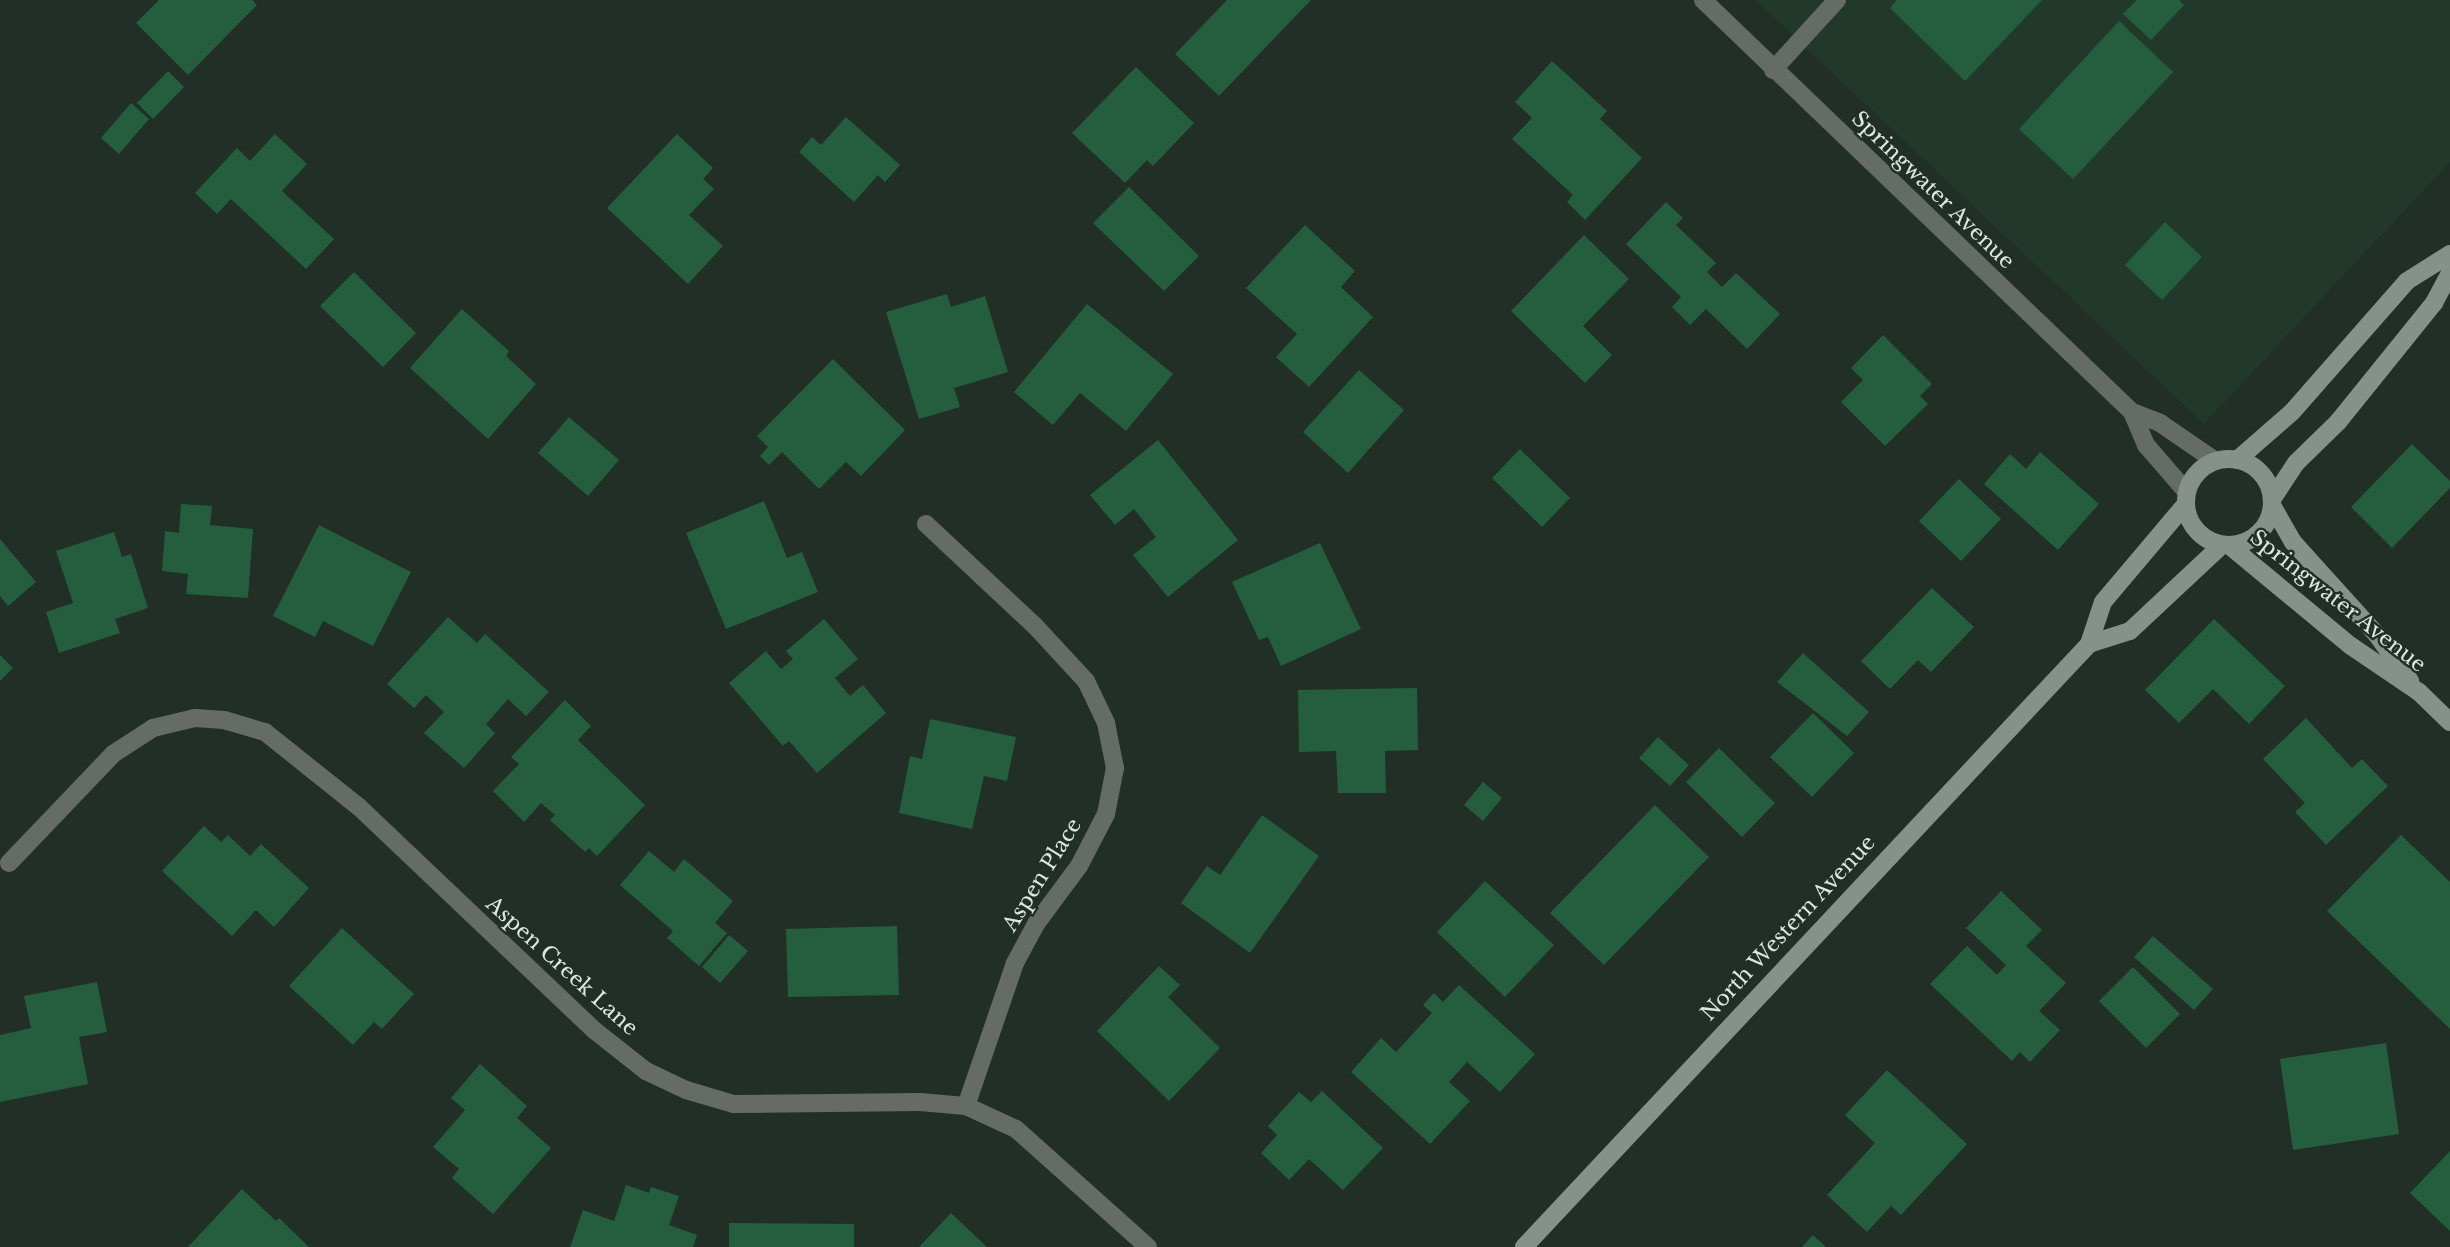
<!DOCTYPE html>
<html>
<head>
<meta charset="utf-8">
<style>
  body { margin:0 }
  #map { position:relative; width:2450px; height:1247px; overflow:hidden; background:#212f26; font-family:"Libre Baskerville",serif }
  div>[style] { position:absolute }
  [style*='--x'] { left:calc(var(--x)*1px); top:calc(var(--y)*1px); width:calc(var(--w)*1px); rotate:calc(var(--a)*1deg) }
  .built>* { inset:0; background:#22382b }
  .building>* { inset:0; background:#245e3f }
  .street>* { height:18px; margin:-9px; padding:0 9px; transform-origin:9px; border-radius:9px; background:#656c67 }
  .secondary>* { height:18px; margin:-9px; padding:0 9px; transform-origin:9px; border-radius:9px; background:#859189 }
  .secondary>.ring { margin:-9px; padding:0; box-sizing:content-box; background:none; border:18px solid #859189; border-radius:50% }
  span { translate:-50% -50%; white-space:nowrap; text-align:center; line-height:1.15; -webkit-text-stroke:5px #212f26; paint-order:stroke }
  .street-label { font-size:21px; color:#dde6e0 }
</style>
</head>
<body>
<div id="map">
  <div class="built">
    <i style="clip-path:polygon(1755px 0,2450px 0,2450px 162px,2204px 424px)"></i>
  </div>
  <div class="building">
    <i style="clip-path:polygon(159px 0,252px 0,257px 5px,188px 75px,136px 23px)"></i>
    <i style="clip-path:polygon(1227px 0,1311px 0,1219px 96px,1175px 54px)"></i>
    <i style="clip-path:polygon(1897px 0,2042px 0,1965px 81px,1890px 8px)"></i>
    <i style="clip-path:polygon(2137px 0,2179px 0,2184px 5px,2151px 40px,2123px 14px)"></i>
    <i style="clip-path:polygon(2119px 21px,2173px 72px,2073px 179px,2019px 129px)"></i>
    <i style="clip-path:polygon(1552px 61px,1607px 111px,1600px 119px,1642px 158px,1585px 220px,1567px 202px,1573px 195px,1512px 139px,1532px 118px,1515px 102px)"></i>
    <i style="clip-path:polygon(1136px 67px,1194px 123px,1153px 166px,1147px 160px,1125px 183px,1072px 133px)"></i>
    <i style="clip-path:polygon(168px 71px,184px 87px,153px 119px,137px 103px)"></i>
    <i style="clip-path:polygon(131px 103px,149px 119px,119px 154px,101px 138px)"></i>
    <i style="clip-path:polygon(846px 117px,900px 165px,885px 182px,878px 175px,854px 202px,799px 152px,812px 137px,821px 145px)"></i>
    <i style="clip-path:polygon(275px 134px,307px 164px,282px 191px,334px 239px,306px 269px,231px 199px,217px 214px,195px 193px,237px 148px,250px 161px)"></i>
    <i style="clip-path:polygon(677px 134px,713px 168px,703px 179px,714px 189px,689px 215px,723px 246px,688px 284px,607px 208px)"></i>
    <i style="clip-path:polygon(1129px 187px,1199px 256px,1164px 291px,1093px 223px)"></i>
    <i style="clip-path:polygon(1666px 202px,1683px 218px,1676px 225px,1716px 263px,1707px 272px,1722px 287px,1736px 273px,1780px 314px,1747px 349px,1706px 309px,1690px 325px,1672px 307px,1681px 297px,1626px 244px)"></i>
    <i style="clip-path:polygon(2165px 222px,2202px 257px,2162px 300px,2125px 265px)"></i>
    <i style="clip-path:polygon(1305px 225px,1355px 271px,1341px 287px,1373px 317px,1309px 387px,1276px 357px,1297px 334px,1246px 288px)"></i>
    <i style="clip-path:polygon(1584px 235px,1629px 279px,1583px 326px,1612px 355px,1585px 383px,1511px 311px)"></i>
    <i style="clip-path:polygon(354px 272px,416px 333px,383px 367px,320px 306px)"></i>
    <i style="clip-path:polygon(947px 294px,951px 307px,985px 296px,1008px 372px,954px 388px,960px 407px,919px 419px,886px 312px)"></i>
    <i style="clip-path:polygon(1087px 304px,1173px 374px,1126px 431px,1080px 393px,1053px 425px,1014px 392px)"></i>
    <i style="clip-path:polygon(462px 309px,509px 351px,506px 356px,536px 384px,488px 439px,410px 368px)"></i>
    <i style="clip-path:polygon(1883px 335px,1932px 384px,1920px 396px,1928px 404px,1885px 446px,1841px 402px,1863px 380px,1851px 368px)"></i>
    <i style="clip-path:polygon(833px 359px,905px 430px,861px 476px,846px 462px,819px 489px,782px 452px,769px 465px,760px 456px,768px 447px,757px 436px)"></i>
    <i style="clip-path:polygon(1359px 370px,1404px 410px,1348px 473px,1303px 432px)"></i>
    <i style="clip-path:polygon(569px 417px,619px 460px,588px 496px,538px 453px)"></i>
    <i style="clip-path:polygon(1158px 440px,1238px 540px,1168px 597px,1133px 555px,1156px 537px,1134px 509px,1115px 525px,1090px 495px)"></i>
    <i style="clip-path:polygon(2412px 444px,2450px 481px,2450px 488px,2392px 548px,2351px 507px)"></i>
    <i style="clip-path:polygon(1520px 449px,1570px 498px,1542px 527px,1492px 478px)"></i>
    <i style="clip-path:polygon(2040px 452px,2099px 504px,2058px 550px,1984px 484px,2010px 454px,2026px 469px)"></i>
    <i style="clip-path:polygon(1959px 479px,2001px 519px,1961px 561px,1919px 521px)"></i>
    <i style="clip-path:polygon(764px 501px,787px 558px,802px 552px,818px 592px,726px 629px,686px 533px)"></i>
    <i style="clip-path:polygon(181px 504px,212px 506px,210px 525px,253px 529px,248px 598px,186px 594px,188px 574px,162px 571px,165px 531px,179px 533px)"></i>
    <i style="clip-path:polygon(319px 525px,411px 572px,373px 646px,323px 621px,315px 637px,273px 616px)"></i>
    <i style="clip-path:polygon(114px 532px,122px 557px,131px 554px,148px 608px,115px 619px,120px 633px,59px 653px,46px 612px,73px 603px,56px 551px)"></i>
    <i style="clip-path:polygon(0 539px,36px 582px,8px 606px,0 596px)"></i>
    <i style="clip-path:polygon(1320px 543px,1361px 629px,1281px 666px,1268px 637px,1259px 640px,1232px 582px)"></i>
    <i style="clip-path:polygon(1932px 588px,1974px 627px,1931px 672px,1918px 660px,1890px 689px,1861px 661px)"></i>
    <i style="clip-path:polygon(448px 617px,477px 643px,485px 634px,549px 692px,526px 716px,508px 699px,486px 724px,495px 733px,464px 768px,424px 733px,444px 712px,426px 695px,414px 708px,387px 684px)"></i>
    <i style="clip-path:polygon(824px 619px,858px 659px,835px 678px,850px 696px,863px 685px,886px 713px,817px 773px,789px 741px,783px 746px,729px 683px,766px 651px,781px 669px,793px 659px,786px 651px)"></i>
    <i style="clip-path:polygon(2214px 619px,2285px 686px,2249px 724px,2213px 689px,2179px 723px,2145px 690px)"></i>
    <i style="clip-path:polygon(1803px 653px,1869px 712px,1847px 736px,1777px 682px)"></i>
    <i style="clip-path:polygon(0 655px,13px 668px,0 681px)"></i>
    <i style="clip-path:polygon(1417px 688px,1418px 750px,1385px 751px,1386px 793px,1338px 793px,1336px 751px,1299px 752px,1298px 690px)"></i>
    <i style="clip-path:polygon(565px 700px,591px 726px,578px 740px,645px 805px,597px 856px,589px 848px,585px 852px,550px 820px,555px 815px,541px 803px,524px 822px,493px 791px,519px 764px,511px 757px)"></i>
    <i style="clip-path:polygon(1813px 713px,1854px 753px,1812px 797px,1770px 757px)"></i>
    <i style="clip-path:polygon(2306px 718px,2352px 768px,2362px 759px,2388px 786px,2326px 845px,2295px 812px,2305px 803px,2263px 759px)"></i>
    <i style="clip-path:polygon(930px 719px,1016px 737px,1007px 781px,984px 776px,972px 829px,899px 813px,910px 756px,922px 759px)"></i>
    <i style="clip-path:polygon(1658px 737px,1689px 765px,1670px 786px,1639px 758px)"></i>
    <i style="clip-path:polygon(1719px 748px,1775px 803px,1742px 837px,1686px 782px)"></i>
    <i style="clip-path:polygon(1483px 782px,1502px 798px,1483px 821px,1464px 805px)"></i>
    <i style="clip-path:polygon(1655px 805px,1709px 857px,1604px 965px,1550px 913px)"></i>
    <i style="clip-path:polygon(1262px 815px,1319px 856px,1250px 953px,1181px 903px,1207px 866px,1220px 875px)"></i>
    <i style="clip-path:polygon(204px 826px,221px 842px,228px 835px,250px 856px,261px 844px,309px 888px,274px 927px,256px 910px,232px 936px,162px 871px)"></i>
    <i style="clip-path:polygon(2401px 835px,2450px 882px,2450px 1029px,2327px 911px)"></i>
    <i style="clip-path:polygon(649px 851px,674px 872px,684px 859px,733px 901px,715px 923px,727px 933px,699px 966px,667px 938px,673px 931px,620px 885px)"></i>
    <i style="clip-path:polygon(1485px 881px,1554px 945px,1505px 997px,1437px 932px)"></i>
    <i style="clip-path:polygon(2001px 891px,2042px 930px,2026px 946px,2066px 983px,2039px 1011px,2060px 1030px,2030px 1062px,2020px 1052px,2012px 1061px,1930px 984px,1967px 946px,1997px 975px,2006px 965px,1966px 928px)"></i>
    <i style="clip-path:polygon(897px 926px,899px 995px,788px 997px,786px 929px)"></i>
    <i style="clip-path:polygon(342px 928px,414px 994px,382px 1029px,374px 1022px,353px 1045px,289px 986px)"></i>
    <i style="clip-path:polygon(729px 935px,748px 951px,720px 983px,702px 967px)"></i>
    <i style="clip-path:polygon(2153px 936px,2213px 989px,2194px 1010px,2134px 957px)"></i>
    <i style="clip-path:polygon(1159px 966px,1180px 985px,1168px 997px,1220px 1048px,1169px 1101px,1097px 1031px)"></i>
    <i style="clip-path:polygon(2133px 967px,2180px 1014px,2146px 1048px,2099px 1001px)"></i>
    <i style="clip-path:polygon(97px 982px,107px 1032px,79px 1037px,88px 1084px,0 1102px,0 1035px,31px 1028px,24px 996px)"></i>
    <i style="clip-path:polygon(1459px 985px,1535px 1054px,1500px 1092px,1467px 1062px,1449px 1082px,1470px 1101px,1430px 1144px,1351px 1072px,1381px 1038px,1396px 1052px,1432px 1013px,1423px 1005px,1434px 993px,1443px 1002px)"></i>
    <i style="clip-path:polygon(2386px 1043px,2399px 1134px,2293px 1150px,2280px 1059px)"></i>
    <i style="clip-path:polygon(480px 1064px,527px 1106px,517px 1118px,551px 1148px,493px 1214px,452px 1178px,459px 1169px,433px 1147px,465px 1110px,451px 1098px)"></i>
    <i style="clip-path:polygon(1887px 1070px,1967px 1144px,1901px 1215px,1891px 1206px,1867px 1232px,1827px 1195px,1875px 1143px,1845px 1115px)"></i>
    <i style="clip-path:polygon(1322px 1091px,1383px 1148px,1343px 1190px,1309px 1159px,1289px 1180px,1261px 1153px,1277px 1135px,1268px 1126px,1299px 1092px,1311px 1102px)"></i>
    <i style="clip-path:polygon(2450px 1151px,2450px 1231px,2410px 1193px)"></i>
    <i style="clip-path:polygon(626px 1185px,649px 1193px,651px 1187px,679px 1196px,669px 1225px,697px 1235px,693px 1247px,570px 1247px,583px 1210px,614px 1221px)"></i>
    <i style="clip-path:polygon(242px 1189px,276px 1221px,279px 1218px,309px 1247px,188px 1247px)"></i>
    <i style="clip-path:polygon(951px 1213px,987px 1247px,919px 1247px)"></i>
    <i style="clip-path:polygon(729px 1223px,854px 1224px,854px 1247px,729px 1247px)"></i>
    <i style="clip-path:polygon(1813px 1235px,1826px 1247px,1802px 1247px)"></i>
  </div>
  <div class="street">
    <i style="--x:1703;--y:0;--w:595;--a:43.84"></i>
    <i style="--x:2132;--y:412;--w:30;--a:21"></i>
    <i style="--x:2160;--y:423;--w:65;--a:34.4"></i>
    <i style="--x:1773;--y:70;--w:95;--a:-47.6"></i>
    <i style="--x:2132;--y:412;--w:36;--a:67"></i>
    <i style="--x:2146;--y:445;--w:60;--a:49.1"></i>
    <i style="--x:926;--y:524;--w:151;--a:43.1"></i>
    <i style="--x:1036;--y:627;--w:74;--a:47.2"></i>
    <i style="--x:1086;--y:681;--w:47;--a:64.5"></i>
    <i style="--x:1106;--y:723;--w:46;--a:78.7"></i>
    <i style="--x:1115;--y:768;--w:47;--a:101.1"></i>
    <i style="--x:1106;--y:814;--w:59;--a:117.4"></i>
    <i style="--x:1079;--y:866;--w:72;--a:126.6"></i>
    <i style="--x:1036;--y:924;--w:44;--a:118.3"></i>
    <i style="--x:1015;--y:963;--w:151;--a:108.9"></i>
    <i style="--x:9;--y:863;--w:151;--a:-46.3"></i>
    <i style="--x:113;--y:754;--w:48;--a:-33"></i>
    <i style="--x:153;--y:728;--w:43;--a:-13.4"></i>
    <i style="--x:195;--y:718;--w:29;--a:4"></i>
    <i style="--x:224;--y:720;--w:43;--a:16.3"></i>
    <i style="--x:265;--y:732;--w:120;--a:38.6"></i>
    <i style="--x:359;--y:807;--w:324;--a:43.5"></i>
    <i style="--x:594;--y:1030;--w:66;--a:38.3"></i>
    <i style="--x:646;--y:1071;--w:44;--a:25.4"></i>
    <i style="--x:686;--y:1090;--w:50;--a:16.3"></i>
    <i style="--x:734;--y:1104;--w:186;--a:-0.6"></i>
    <i style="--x:920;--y:1102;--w:46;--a:5"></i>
    <i style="--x:966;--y:1106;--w:55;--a:24.7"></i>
    <i style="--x:1016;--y:1129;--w:177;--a:41.8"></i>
  </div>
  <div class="secondary">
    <i class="ring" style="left:2186px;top:459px;width:68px;height:68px"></i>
    <i style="--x:2237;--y:460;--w:73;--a:-41.1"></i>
    <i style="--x:2292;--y:412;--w:174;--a:-48.7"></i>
    <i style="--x:2407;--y:281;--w:51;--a:-32.1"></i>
    <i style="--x:2273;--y:498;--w:42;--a:-56.7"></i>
    <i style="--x:2296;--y:463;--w:59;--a:-44.3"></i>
    <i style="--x:2338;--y:422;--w:153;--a:-51.1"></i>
    <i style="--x:2434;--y:303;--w:34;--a:-62"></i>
    <i style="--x:2273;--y:507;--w:40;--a:60.3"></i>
    <i style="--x:2293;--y:542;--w:125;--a:47.9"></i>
    <i style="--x:2377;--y:635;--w:57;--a:54.3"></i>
    <i style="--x:2230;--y:546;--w:157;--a:39.6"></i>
    <i style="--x:2351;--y:646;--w:82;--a:34.1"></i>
    <i style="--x:2419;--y:692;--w:43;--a:44.1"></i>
    <i style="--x:2089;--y:644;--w:43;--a:-17.6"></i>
    <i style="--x:2130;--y:631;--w:126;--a:-43.1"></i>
    <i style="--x:1524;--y:1247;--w:826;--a:-46.86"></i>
    <i style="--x:2089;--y:644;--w:44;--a:-71.6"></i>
    <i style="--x:2103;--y:602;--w:127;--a:-49.8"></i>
  </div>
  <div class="street-label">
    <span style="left:1933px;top:190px;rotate:44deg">Springwater Avenue</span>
    <span style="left:2338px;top:601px;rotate:38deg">Springwater Avenue</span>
    <span style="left:1042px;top:875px;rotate:-58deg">Aspen Place</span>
    <span style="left:1788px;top:928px;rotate:-47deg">North Western Avenue</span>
    <span style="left:562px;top:966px;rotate:42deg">Aspen Creek Lane</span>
  </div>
</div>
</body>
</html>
